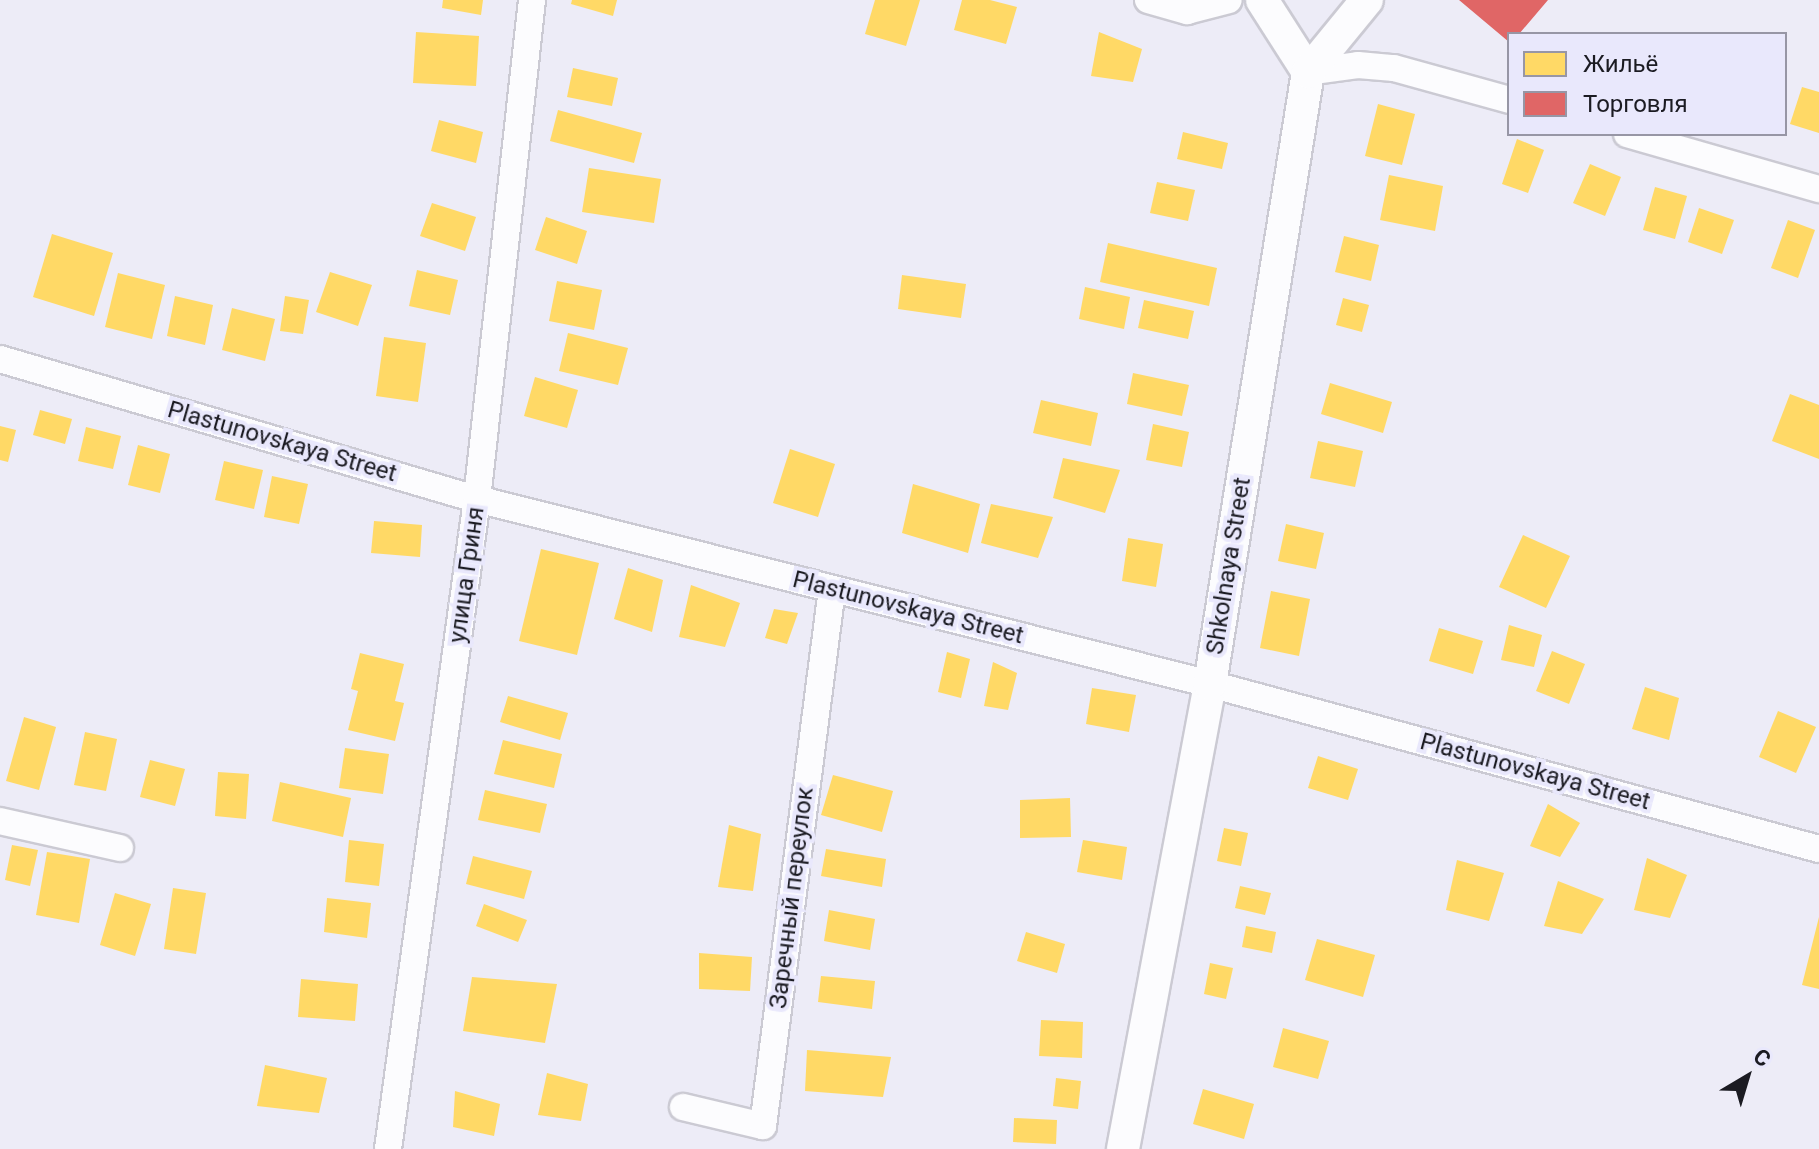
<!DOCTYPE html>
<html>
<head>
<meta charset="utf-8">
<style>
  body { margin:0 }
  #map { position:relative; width:1819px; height:1149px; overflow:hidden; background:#edecf7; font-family:Roboto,sans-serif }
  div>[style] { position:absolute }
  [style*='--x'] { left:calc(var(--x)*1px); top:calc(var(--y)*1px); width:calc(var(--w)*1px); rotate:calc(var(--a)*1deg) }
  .homes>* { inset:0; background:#ffd966 }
  .shops>* { inset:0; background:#e06666 }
  .roads { filter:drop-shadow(2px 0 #cbcad3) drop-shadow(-2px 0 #cbcad3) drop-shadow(0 2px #cbcad3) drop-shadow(0 -2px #cbcad3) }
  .minor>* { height:26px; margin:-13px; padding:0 13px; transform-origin:13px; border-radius:13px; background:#fcfcfe }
  .tertiary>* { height:32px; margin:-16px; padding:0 16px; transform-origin:16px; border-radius:16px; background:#fcfcfe }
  span { translate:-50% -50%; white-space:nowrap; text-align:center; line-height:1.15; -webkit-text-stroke:8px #e9e8fc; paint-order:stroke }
  .street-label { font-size:24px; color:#1b1b22 }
  .legend { position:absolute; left:1507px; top:32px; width:280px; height:104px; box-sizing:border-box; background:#e9e8fc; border:2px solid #9796a5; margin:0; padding:10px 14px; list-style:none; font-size:24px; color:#1b1b22 }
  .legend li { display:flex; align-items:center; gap:16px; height:40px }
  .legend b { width:40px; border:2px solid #9796a5 }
  .north { position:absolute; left:1707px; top:1037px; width:80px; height:80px; -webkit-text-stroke:6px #e9e8fc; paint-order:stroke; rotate:38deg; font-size:22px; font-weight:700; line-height:32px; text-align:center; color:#1b1b22 }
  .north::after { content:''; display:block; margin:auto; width:28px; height:36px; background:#1b1b22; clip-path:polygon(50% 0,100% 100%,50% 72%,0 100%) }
</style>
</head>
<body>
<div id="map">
  <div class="homes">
    <i style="clip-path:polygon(443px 0,483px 0,481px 15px,442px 8px)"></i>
    <i style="clip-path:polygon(572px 0,617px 0,613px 16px,571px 4px)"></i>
    <i style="clip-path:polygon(875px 0,920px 0,906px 46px,865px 34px)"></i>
    <i style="clip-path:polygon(962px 0,990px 0,1017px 7px,1006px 44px,954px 30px)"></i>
    <i style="clip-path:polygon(416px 32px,479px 36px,476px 86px,413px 83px)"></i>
    <i style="clip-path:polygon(1099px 32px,1142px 49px,1133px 82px,1091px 76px)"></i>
    <i style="clip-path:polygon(573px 68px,618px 78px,612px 106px,567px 97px)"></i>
    <i style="clip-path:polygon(1802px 87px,1819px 92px,1819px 133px,1790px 124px)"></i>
    <i style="clip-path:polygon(1378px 104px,1415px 114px,1402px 165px,1365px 156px)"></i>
    <i style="clip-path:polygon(558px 110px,642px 133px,634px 163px,550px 141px)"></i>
    <i style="clip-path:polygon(439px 120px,483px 132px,476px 163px,431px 151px)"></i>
    <i style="clip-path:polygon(1183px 132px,1228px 143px,1222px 169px,1177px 159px)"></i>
    <i style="clip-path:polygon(1517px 139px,1544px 150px,1528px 193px,1502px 184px)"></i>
    <i style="clip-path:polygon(1590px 164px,1621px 177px,1605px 216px,1573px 203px)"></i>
    <i style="clip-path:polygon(589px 168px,661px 179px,654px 223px,582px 212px)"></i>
    <i style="clip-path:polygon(1389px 175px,1443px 186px,1435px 231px,1380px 220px)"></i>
    <i style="clip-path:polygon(1157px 182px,1195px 190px,1188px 221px,1150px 213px)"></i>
    <i style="clip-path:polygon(1655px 187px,1687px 196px,1675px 239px,1643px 230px)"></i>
    <i style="clip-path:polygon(432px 203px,476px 217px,465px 251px,420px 236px)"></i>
    <i style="clip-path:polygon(1699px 208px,1734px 220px,1722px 254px,1688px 242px)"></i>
    <i style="clip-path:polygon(546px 217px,587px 231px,577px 264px,535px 250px)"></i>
    <i style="clip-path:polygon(1788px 220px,1815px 230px,1798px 278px,1771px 268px)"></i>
    <i style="clip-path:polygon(52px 234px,113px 253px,94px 316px,33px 297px)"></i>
    <i style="clip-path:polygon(1344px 236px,1379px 245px,1371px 281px,1335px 272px)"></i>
    <i style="clip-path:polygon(1108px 243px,1217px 268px,1209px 306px,1100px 282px)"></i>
    <i style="clip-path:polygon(417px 270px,458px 280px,450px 315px,409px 306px)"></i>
    <i style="clip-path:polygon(330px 272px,372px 285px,358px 326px,316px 312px)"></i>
    <i style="clip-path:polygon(118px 273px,165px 285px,152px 339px,105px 327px)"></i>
    <i style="clip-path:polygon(902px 275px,966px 284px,961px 318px,898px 309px)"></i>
    <i style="clip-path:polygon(557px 281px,602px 290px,594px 330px,549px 321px)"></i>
    <i style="clip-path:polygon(1085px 287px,1130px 297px,1124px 329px,1079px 319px)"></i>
    <i style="clip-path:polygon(175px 296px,213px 305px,205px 345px,167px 336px)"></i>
    <i style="clip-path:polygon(285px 296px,309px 300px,303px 334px,280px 331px)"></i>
    <i style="clip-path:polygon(1343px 298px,1369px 305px,1362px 332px,1336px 325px)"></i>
    <i style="clip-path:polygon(1144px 300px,1194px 311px,1188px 339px,1138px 328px)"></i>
    <i style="clip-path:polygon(232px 308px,275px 319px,265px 361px,222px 350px)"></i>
    <i style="clip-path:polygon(568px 333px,628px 348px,618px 385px,559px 371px)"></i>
    <i style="clip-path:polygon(384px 337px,426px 343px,418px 402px,376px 396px)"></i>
    <i style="clip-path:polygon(1133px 373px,1189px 385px,1182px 416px,1127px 404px)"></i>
    <i style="clip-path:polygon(535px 377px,578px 390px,567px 428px,524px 416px)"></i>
    <i style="clip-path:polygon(1330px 383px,1392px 402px,1383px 433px,1321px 414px)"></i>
    <i style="clip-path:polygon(1790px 394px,1819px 405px,1819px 459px,1772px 441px)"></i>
    <i style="clip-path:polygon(1041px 400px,1098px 413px,1091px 446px,1033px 433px)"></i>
    <i style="clip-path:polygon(40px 410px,72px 419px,65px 444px,33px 435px)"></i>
    <i style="clip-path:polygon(1153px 424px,1189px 432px,1182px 467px,1146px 460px)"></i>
    <i style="clip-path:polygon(0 426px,16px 430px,8px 462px,0 460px)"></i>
    <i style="clip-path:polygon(86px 427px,121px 436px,113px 469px,78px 461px)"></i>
    <i style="clip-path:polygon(1318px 441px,1363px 451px,1355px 487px,1310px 478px)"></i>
    <i style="clip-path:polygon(138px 445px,170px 454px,160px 493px,128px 485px)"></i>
    <i style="clip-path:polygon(790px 449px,835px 464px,818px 517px,773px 503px)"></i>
    <i style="clip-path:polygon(1063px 458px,1120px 470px,1105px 513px,1053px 498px)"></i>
    <i style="clip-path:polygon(224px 461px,263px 470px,254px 509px,215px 500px)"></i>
    <i style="clip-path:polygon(272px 476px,308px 484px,299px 524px,264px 517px)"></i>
    <i style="clip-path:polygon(913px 484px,980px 504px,968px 553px,902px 533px)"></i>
    <i style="clip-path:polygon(991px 504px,1053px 517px,1038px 558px,981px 543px)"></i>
    <i style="clip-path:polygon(374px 521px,422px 525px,420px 557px,371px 553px)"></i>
    <i style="clip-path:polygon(1286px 524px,1324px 533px,1316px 569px,1278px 561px)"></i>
    <i style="clip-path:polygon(1523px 535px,1570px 556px,1546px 608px,1499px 587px)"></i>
    <i style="clip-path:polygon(1128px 538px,1163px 544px,1156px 587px,1122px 581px)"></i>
    <i style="clip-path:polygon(541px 549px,599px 563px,577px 655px,519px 641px)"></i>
    <i style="clip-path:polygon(628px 568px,663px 580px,652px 632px,614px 619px)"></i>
    <i style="clip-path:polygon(691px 585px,740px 603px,725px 647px,679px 637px)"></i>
    <i style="clip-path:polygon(1271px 591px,1310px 599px,1299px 656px,1260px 648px)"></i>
    <i style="clip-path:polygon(774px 609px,798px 613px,787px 644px,765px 638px)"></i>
    <i style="clip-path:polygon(1509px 625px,1542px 635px,1534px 667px,1501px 660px)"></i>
    <i style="clip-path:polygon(1439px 628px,1483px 641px,1473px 674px,1429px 661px)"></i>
    <i style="clip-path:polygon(1552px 651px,1585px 664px,1569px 704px,1536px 691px)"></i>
    <i style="clip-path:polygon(947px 652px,970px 659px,961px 698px,938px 692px)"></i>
    <i style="clip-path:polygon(360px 653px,404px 664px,395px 701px,404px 703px,395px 741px,348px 730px,358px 691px,351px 689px)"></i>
    <i style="clip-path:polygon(993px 662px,1017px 673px,1008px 710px,984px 706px)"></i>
    <i style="clip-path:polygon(1645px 687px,1679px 698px,1669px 740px,1632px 729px)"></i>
    <i style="clip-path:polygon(1092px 688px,1136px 695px,1129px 732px,1086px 724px)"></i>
    <i style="clip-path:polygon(508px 696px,568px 713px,560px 740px,500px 722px)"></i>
    <i style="clip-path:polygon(1778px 711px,1816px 727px,1796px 773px,1759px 757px)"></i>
    <i style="clip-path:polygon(24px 717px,56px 727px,39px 790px,6px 781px)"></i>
    <i style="clip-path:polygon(85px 732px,117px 739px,106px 791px,74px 785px)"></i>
    <i style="clip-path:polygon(503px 740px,562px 754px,554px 788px,494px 774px)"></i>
    <i style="clip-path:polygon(345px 748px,389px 754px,383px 794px,339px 788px)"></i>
    <i style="clip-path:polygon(1318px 756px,1358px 769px,1348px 800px,1308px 788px)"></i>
    <i style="clip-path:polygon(150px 760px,185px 769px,175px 806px,140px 797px)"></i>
    <i style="clip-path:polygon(218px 772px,249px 774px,246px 819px,215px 816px)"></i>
    <i style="clip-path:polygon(833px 775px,893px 791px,882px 832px,821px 815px)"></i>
    <i style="clip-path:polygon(280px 782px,351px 798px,343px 837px,272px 821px)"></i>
    <i style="clip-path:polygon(485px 790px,547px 804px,540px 833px,478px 820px)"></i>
    <i style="clip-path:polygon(1070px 798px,1071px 837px,1020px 838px,1020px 800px)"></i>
    <i style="clip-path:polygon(1548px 804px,1580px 823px,1560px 857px,1530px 846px)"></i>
    <i style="clip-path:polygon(729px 825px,761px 834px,753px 891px,718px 887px)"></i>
    <i style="clip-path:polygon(1224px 828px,1248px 833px,1241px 866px,1217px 861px)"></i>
    <i style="clip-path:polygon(349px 840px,384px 844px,379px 886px,345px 882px)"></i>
    <i style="clip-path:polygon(1083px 840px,1127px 847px,1122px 880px,1077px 872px)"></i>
    <i style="clip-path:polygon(12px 845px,38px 850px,30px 886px,5px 880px)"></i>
    <i style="clip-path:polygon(826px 849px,886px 859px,882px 887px,821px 876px)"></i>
    <i style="clip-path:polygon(47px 852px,90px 859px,79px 923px,36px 915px)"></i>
    <i style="clip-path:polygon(473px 856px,532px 871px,524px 899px,466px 884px)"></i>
    <i style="clip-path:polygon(1647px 858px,1687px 875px,1670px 918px,1634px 910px)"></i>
    <i style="clip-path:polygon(1457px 860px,1504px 873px,1489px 921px,1446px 910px)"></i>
    <i style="clip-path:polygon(1558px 881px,1604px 899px,1582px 934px,1544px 926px)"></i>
    <i style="clip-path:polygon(1240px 886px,1271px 893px,1265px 915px,1235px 908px)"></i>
    <i style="clip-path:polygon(173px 888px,206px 893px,196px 954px,164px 949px)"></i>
    <i style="clip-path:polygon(115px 893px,151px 904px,135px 956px,100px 945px)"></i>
    <i style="clip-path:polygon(327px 898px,371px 903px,367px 938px,324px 932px)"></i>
    <i style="clip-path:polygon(484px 904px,527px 920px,518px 942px,476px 926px)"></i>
    <i style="clip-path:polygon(829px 910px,875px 919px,870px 950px,824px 941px)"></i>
    <i style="clip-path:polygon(1819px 917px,1819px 989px,1802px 985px)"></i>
    <i style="clip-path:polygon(1246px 926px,1276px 932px,1272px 953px,1242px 947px)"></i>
    <i style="clip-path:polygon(1026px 932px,1065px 944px,1057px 973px,1017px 961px)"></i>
    <i style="clip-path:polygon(1317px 939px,1375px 955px,1363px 997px,1305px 980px)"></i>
    <i style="clip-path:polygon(699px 953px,752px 957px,750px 991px,699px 989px)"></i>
    <i style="clip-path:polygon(1210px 963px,1233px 968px,1226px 999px,1204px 994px)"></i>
    <i style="clip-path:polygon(821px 976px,875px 981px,872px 1009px,818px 1002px)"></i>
    <i style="clip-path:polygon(472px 977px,557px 984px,545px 1043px,463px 1031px)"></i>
    <i style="clip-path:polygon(301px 979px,358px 984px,355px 1021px,298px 1017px)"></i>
    <i style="clip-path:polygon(1041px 1020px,1083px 1022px,1082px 1058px,1039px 1056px)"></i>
    <i style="clip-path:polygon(1283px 1028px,1329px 1041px,1318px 1079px,1273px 1067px)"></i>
    <i style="clip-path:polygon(807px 1050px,891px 1057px,883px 1097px,805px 1091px)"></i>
    <i style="clip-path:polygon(265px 1065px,327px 1078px,319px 1113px,257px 1106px)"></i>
    <i style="clip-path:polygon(547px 1073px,588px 1084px,581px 1121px,538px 1115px)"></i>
    <i style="clip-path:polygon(1056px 1078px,1081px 1081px,1078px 1109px,1053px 1106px)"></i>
    <i style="clip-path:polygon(1203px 1089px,1254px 1104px,1244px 1139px,1193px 1124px)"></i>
    <i style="clip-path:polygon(455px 1091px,500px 1104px,494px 1136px,453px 1127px)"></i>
    <i style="clip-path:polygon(1014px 1118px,1057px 1120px,1056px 1144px,1013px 1142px)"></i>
  </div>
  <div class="shops">
    <i style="clip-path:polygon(1459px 0,1548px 0,1519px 34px,1509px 34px,1509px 42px)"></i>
  </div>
  <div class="roads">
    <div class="minor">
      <i style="--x:1148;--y:0;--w:41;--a:15.8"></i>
      <i style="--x:1187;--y:11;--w:43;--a:-14.7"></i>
      <i style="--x:1308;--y:72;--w:50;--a:-8"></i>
      <i style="--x:1358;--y:65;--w:36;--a:5"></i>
      <i style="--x:1394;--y:68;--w:119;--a:15.5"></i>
      <i style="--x:1627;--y:134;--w:200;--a:16"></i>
      <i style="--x:0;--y:359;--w:497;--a:16.4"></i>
      <i style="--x:477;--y:499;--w:756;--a:14.16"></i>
      <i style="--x:1210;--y:684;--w:631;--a:15.16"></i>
      <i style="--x:0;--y:821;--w:123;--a:12.7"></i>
      <i style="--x:683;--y:1107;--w:82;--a:13.4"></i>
      <i style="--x:763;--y:1126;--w:541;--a:-82.68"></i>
      <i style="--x:388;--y:1149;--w:656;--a:-82.2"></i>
      <i style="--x:477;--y:499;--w:502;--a:-83.71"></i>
    </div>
    <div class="tertiary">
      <i style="--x:1262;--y:0;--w:85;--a:57.4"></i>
      <i style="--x:1123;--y:1149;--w:473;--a:-79.4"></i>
      <i style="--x:1210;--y:684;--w:620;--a:-80.9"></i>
      <i style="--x:1308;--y:72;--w:93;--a:-50.7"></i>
    </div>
  </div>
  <div class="street-label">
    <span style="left:282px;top:442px;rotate:16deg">Plastunovskaya Street</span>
    <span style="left:1229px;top:566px;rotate:-81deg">Shkolnaya Street</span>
    <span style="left:467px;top:575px;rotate:-82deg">улица Гриня</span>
    <span style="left:908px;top:608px;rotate:14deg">Plastunovskaya Street</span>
    <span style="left:1535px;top:772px;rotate:15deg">Plastunovskaya Street</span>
    <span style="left:792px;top:898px;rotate:-83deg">Заречный переулок</span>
  </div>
  <ul class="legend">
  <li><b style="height:22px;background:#ffd966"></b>Жильё</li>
  <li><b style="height:22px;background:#e06666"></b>Торговля</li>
  </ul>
  <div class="north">С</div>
</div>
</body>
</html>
